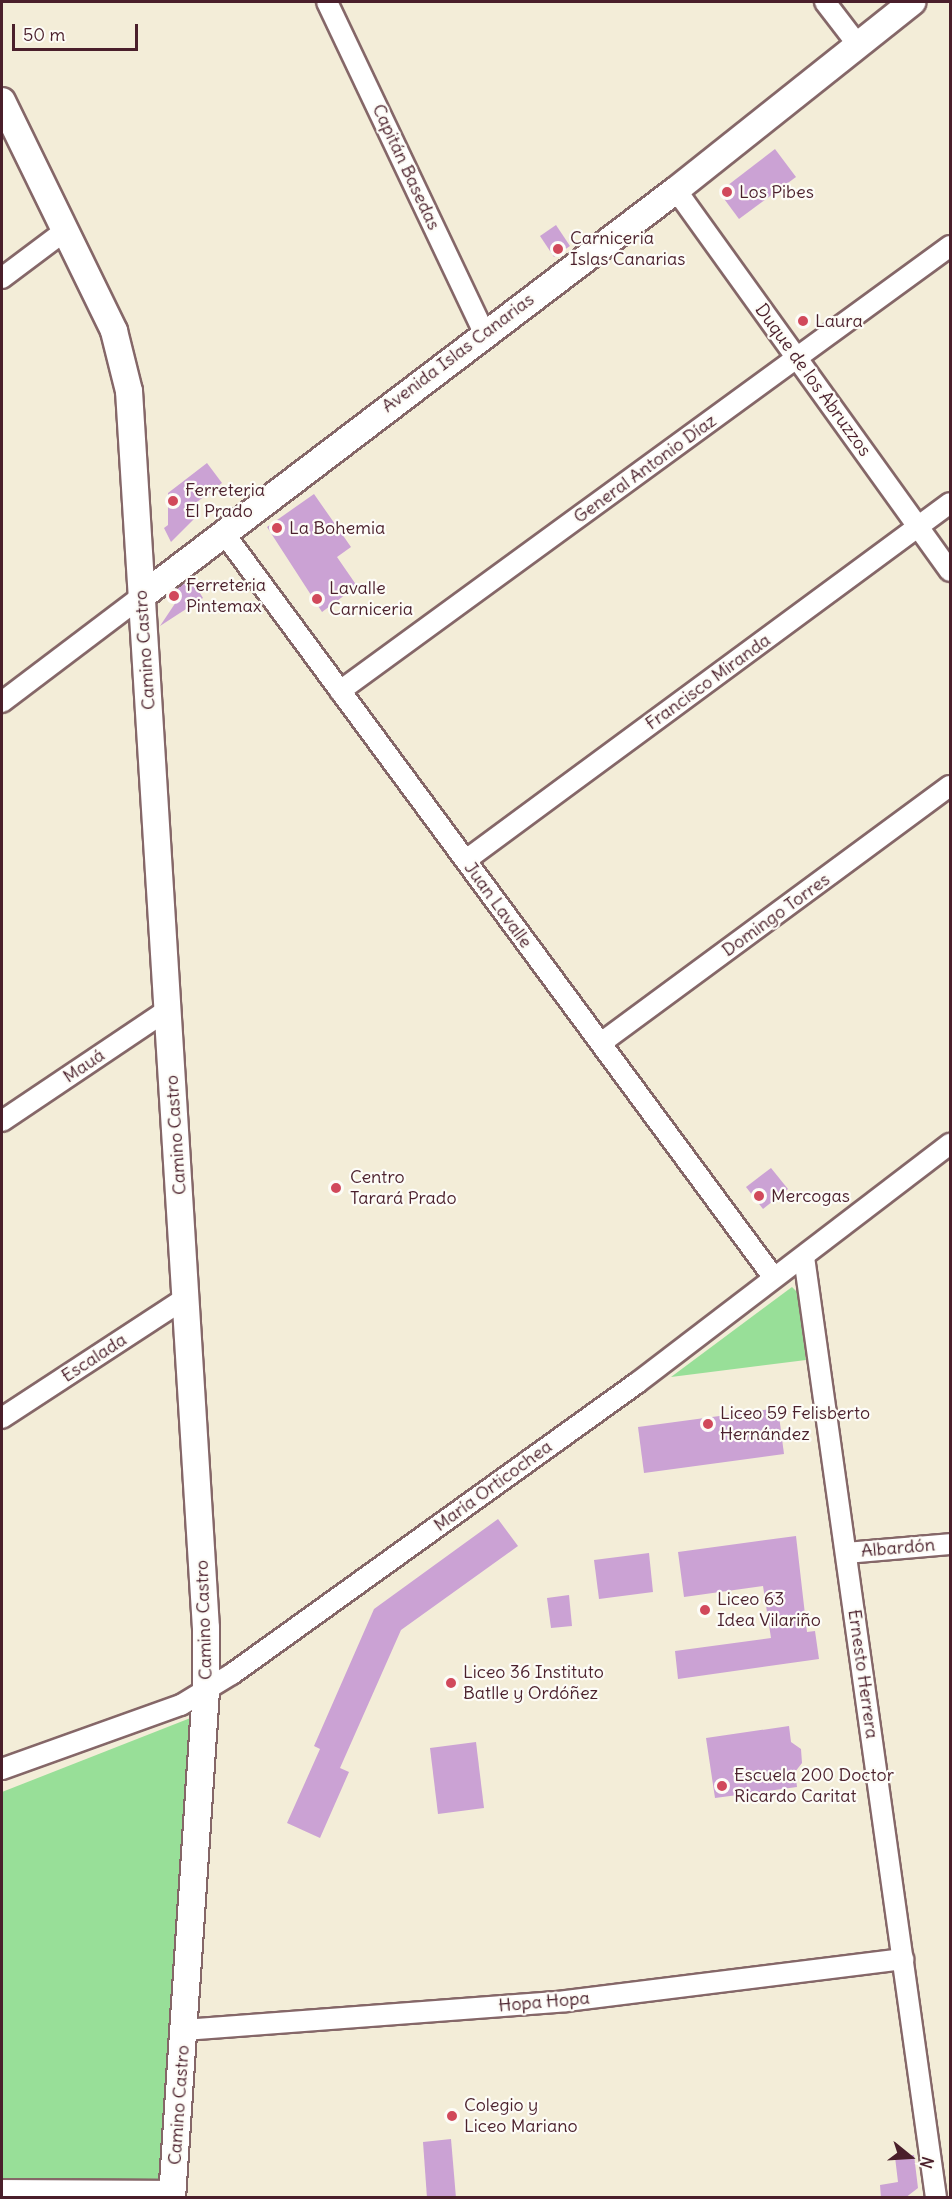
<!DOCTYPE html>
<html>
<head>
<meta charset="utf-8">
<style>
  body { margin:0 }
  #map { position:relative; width:952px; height:2199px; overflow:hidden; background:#f3edd8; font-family:Delius,sans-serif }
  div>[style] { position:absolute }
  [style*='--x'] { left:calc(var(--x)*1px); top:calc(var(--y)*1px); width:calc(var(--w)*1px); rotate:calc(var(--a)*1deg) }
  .green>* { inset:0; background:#98df98 }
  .building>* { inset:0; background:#cba2d4 }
  .roads { filter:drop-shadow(2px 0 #856768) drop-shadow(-2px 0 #856768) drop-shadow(0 2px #856768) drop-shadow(0 -2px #856768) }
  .minor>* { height:20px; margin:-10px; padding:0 10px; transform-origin:10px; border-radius:10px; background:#fff }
  .tertiary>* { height:26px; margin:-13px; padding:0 13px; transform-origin:13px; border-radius:13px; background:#fff }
  .dots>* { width:16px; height:16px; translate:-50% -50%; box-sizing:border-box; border:3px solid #fdfcf7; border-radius:50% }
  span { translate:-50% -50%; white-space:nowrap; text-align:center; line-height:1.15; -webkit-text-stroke:4.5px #fdfcf7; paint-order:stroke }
  .street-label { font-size:18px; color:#4a1f2b }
  .poi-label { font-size:18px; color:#4a1f2b }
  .left { translate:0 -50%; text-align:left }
  .frame { position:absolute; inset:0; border:3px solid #4a1f2b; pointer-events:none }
  .north { position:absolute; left:880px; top:2127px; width:60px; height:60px; -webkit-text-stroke:4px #fdfcf7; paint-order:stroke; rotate:108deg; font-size:16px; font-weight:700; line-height:24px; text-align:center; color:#4a1f2b }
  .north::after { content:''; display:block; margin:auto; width:21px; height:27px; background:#4a1f2b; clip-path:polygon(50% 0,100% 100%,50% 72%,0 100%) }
  .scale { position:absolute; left:12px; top:24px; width:126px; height:27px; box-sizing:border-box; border:3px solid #4a1f2b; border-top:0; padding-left:8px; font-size:18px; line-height:21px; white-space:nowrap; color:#4a1f2b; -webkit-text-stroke:4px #fdfcf7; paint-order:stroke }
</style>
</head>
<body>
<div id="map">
  <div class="green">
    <i style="clip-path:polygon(792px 1287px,797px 1292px,806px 1360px,671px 1377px)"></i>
    <i style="clip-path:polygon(193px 1717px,162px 2182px,2px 2184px,2px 1792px)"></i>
  </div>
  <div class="building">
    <i style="clip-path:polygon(775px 149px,796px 177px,739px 219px,719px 192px)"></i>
    <i style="clip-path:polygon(556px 225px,570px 246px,554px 257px,540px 236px)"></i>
    <i style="clip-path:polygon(207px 463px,222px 483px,189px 508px,195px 518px,171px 542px,164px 528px,168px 525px,168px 493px)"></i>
    <i style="clip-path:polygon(314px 494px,351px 547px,337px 557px,357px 586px,322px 612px,267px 527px)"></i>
    <i style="clip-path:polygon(191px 578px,203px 598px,160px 626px,176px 602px,168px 598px,171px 593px)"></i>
    <i style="clip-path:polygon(771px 1168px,788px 1189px,763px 1209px,746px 1187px)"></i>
    <i style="clip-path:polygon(778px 1408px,784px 1454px,644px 1473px,638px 1427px)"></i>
    <i style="clip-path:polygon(498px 1519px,518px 1546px,401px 1630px,340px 1768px,349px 1772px,320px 1838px,287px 1823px,320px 1749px,314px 1746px,374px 1609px)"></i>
    <i style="clip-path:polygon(796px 1536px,807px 1632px,815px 1631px,819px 1659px,678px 1679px,675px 1651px,771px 1638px,763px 1586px,684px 1597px,678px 1552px)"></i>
    <i style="clip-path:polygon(649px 1553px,653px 1592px,599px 1599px,594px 1560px)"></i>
    <i style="clip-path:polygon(569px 1595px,572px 1626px,551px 1628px,547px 1598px)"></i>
    <i style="clip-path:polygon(789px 1726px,791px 1742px,801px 1749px,802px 1763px,795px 1772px,797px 1787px,715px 1798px,706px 1738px)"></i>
    <i style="clip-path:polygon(476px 1742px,484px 1808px,438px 1814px,430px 1748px)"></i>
    <i style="clip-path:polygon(451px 2139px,456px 2198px,427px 2198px,423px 2142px)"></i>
    <i style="clip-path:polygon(914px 2155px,918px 2188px,905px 2198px,881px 2198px,880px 2185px,898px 2182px,895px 2157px)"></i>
  </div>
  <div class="roads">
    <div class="minor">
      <i style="--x:327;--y:2;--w:366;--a:64.6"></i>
      <i style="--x:825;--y:2;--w:54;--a:52.5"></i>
      <i style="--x:676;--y:190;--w:469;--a:54.3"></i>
      <i style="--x:2;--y:278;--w:80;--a:-36.9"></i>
      <i style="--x:223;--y:532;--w:927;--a:53.55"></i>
      <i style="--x:340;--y:691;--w:755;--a:-36.11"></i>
      <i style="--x:2;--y:702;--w:176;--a:-37.1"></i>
      <i style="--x:466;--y:860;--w:601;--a:-36.41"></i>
      <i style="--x:601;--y:1043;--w:433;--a:-36.4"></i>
      <i style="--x:2;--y:1121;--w:199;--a:-33.9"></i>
      <i style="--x:804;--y:1257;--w:950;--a:82.01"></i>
      <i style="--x:2;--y:1418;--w:221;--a:-33.2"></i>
      <i style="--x:846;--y:1553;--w:104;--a:-4.9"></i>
      <i style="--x:2;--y:1769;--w:190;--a:-19.7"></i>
      <i style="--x:181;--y:1705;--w:60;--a:-31.3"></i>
      <i style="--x:232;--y:1674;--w:499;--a:-35.7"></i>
      <i style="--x:637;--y:1383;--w:394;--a:-37.4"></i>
      <i style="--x:184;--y:2030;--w:383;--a:-4.3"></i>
      <i style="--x:566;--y:2001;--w:340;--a:-7.1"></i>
      <i style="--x:2;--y:2190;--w:171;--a:0.3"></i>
    </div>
    <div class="tertiary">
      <i style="--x:2;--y:101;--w:256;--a:64"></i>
      <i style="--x:114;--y:331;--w:62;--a:76"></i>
      <i style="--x:129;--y:391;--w:1239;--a:86.44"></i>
      <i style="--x:206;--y:1628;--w:62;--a:90"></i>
      <i style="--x:206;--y:1690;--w:509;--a:93.83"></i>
      <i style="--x:142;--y:596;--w:671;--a:-37.25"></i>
      <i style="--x:676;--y:190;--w:302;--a:-38.5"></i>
    </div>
  </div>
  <div class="dots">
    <i style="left:727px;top:192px;background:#d1495b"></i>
    <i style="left:558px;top:249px;background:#d1495b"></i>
    <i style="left:803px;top:321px;background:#d1495b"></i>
    <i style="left:173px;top:501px;background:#d1495b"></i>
    <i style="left:277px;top:528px;background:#d1495b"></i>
    <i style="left:174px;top:596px;background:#d1495b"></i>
    <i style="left:317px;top:599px;background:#d1495b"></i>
    <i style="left:336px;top:1188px;background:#d1495b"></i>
    <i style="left:759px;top:1196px;background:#d1495b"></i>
    <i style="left:708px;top:1424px;background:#d1495b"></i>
    <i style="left:705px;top:1610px;background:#d1495b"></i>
    <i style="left:451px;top:1683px;background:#d1495b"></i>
    <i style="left:722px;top:1786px;background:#d1495b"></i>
    <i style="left:452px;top:2116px;background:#d1495b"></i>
  </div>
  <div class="street-label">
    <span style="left:406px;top:167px;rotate:65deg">Capitán Basedas</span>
    <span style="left:458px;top:353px;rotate:-37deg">Avenida Islas Canarias</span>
    <span style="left:813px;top:380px;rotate:54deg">Duque de los Abruzzos</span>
    <span style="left:645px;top:469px;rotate:-36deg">General Antonio Díaz</span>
    <span style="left:145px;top:650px;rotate:-94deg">Camino Castro</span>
    <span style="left:708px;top:682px;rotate:-36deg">Francisco Miranda</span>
    <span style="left:498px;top:905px;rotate:54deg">Juan Lavalle</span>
    <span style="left:776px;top:915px;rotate:-36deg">Domingo Torres</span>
    <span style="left:84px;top:1066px;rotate:-34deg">Mauá</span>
    <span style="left:176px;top:1135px;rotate:-94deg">Camino Castro</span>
    <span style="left:94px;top:1358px;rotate:-33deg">Escalada</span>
    <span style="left:493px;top:1486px;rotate:-36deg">María Orticochea</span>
    <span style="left:898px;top:1548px;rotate:-5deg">Albardón</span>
    <span style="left:204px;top:1620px;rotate:-92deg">Camino Castro</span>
    <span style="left:863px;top:1674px;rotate:82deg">Ernesto Herrera</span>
    <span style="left:544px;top:2002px;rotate:-5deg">Hopa Hopa</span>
    <span style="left:179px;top:2105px;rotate:-86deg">Camino Castro</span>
  </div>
  <div class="poi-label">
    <span class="left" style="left:739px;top:192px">Los Pibes</span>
    <span class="left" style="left:570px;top:249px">Carniceria<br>Islas Canarias</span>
    <span class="left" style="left:815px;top:321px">Laura</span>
    <span class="left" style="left:185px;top:501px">Ferreteria<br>El Prado</span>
    <span class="left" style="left:289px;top:528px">La Bohemia</span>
    <span class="left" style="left:186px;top:596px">Ferreteria<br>Pintemax</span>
    <span class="left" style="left:329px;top:599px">Lavalle<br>Carniceria</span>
    <span class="left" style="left:350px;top:1188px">Centro<br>Tarará Prado</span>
    <span class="left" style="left:771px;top:1196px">Mercogas</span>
    <span class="left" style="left:720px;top:1424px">Liceo 59 Felisberto<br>Hernández</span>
    <span class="left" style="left:717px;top:1610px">Liceo 63<br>Idea Vilariño</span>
    <span class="left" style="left:463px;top:1683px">Liceo 36 Instituto<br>Batlle y Ordóñez</span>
    <span class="left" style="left:734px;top:1786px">Escuela 200 Doctor<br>Ricardo Caritat</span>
    <span class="left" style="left:464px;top:2116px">Colegio y<br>Liceo Mariano</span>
  </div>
  <div class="frame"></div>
  <div class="north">N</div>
  <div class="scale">50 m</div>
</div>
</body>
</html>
